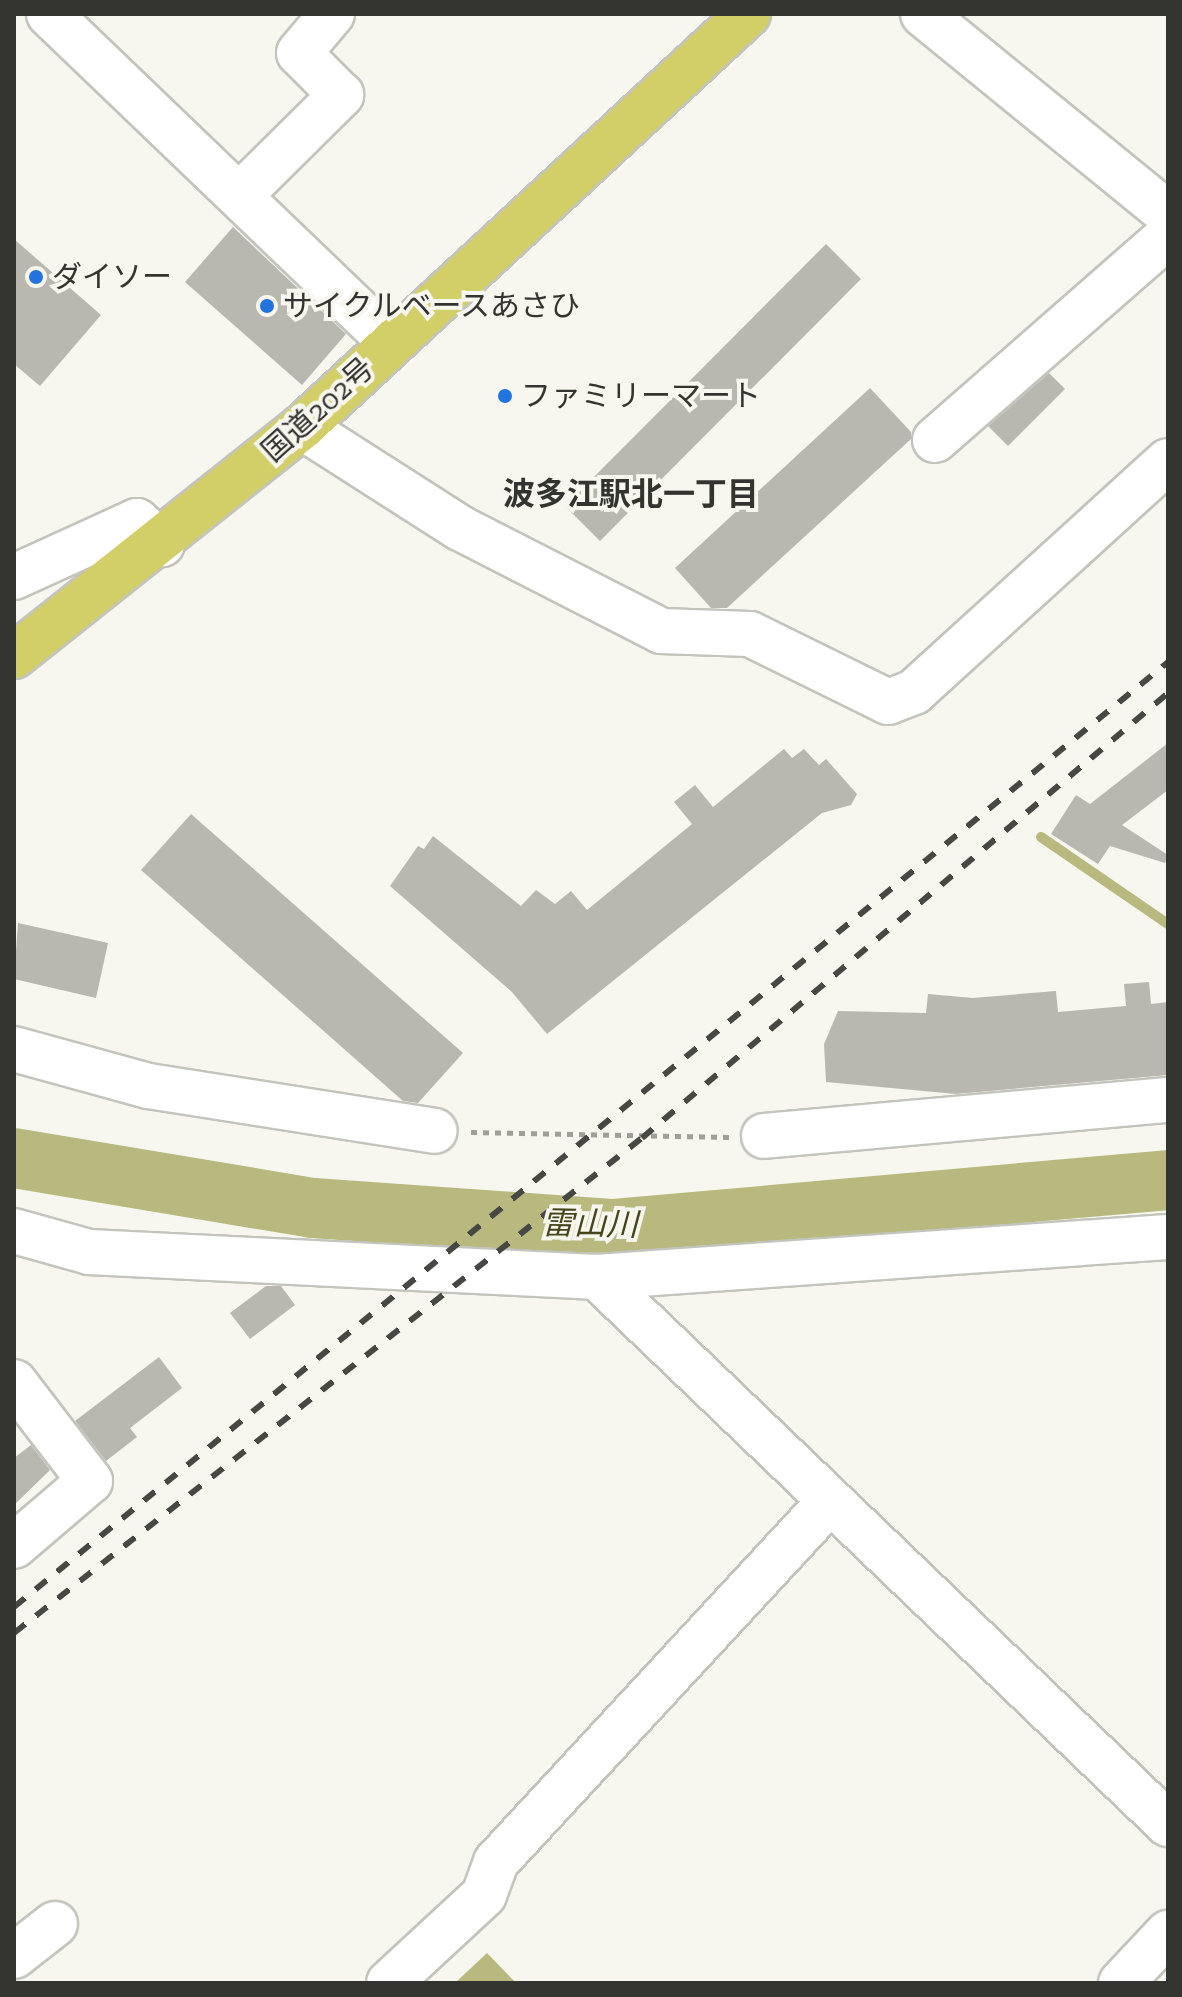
<!DOCTYPE html>
<html>
<head>
<meta charset="utf-8">
<style>
  body { margin:0 }
  #map { position:relative; width:1182px; height:1997px; overflow:hidden; background:#f7f7ef; font-family:"Zilla Slab","Noto Sans JP",serif }
  div>[style] { position:absolute }
  [style*='--x'] { left:calc(var(--x)*1px); top:calc(var(--y)*1px); width:calc(var(--w)*1px); rotate:calc(var(--a)*1deg) }
  .water>* { inset:0; background:#b8b87f }
  .stream>* { height:10px; margin:-5px; padding:0 5px; transform-origin:5px; border-radius:5px; background:#b8b87f }
  .river>* { height:60px; margin:-30px; padding:0 30px; transform-origin:30px; border-radius:30px; background:#b8b87f }
  .building>* { inset:0; background:#b8b8b1 }
  .path>* { height:5px; margin-top:-2.5px; transform-origin:0; background:repeating-linear-gradient(90deg,#9f9f99 0 6px,transparent 0 12px) }
  .roads { filter:drop-shadow(2px 0 #c3c4bc) drop-shadow(-2px 0 #c3c4bc) drop-shadow(0 2px #c3c4bc) drop-shadow(0 -2px #c3c4bc) }
  .minor>* { height:44px; margin:-22px; padding:0 22px; transform-origin:22px; border-radius:22px; background:#fff }
  .highway>* { height:44px; margin:-22px; padding:0 22px; transform-origin:22px; border-radius:22px; background:#d2cf68 }
  .rail>* { height:6px; margin-top:-3px; transform-origin:0; background:repeating-linear-gradient(90deg,#474744 0 14px,transparent 0 28px) }
  .dots>* { width:22px; height:22px; translate:-50% -50%; box-sizing:border-box; border:4px solid #f7f7ef; border-radius:50% }
  span { translate:-50% -50%; white-space:nowrap; text-align:center; line-height:1.15; -webkit-text-stroke:8px #f7f7ef; paint-order:stroke }
  .poi-label { font-size:30px; color:#333330 }
  .left { translate:0 -50%; text-align:left }
  .street-label { font-size:30px; color:#333330 }
  .neighbourhood-label { font-size:32px; color:#333330; font-weight:700 }
  .water-label { font-size:32px; color:#464519; font-style:italic }
  .frame { position:absolute; inset:0; border:16px solid #333330; pointer-events:none }
</style>
</head>
<body>
<div id="map">
  <div class="water">
    <i style="clip-path:polygon(487px 1953px,516px 1983px,455px 1983px)"></i>
  </div>
  <div class="stream">
    <i style="--x:1041;--y:837;--w:154;--a:34.4"></i>
  </div>
  <div class="river">
    <i style="--x:14;--y:1158;--w:303;--a:9.5"></i>
    <i style="--x:313;--y:1208;--w:302;--a:4"></i>
    <i style="--x:614;--y:1229;--w:556;--a:-5.05"></i>
  </div>
  <div class="building">
    <i style="clip-path:polygon(233px 227px,346px 334px,302px 385px,185px 282px)"></i>
    <i style="clip-path:polygon(14px 239px,101px 315px,40px 386px,14px 364px)"></i>
    <i style="clip-path:polygon(826px 244px,861px 279px,600px 541px,565px 506px)"></i>
    <i style="clip-path:polygon(1049px 373px,1065px 389px,1008px 446px,988px 426px)"></i>
    <i style="clip-path:polygon(870px 388px,911px 432px,911px 439px,727px 608px,711px 608px,675px 568px)"></i>
    <i style="clip-path:polygon(1168px 743px,1168px 790px,1122px 825px,1168px 855px,1165px 863px,1110px 846px,1098px 864px,1051px 834px,1076px 795px,1090px 804px)"></i>
    <i style="clip-path:polygon(784px 749px,792px 758px,804px 749px,819px 765px,826px 759px,857px 794px,851px 805px,822px 813px,547px 1034px,511px 991px,390px 886px,418px 846px,424px 849px,433px 836px,521px 906px,536px 890px,555px 904px,571px 891px,587px 910px,692px 824px,674px 802px,695px 785px,713px 807px)"></i>
    <i style="clip-path:polygon(191px 814px,463px 1053px,418px 1103px,403px 1101px,141px 870px)"></i>
    <i style="clip-path:polygon(18px 923px,108px 943px,96px 998px,14px 979px)"></i>
    <i style="clip-path:polygon(1149px 982px,1151px 1004px,1168px 1002px,1168px 1075px,956px 1094px,826px 1082px,824px 1044px,838px 1011px,926px 1013px,928px 994px,973px 998px,1056px 991px,1058px 1012px,1126px 1006px,1124px 984px)"></i>
    <i style="clip-path:polygon(266px 1286px,281px 1286px,295px 1305px,250px 1339px,230px 1313px)"></i>
    <i style="clip-path:polygon(159px 1357px,182px 1388px,130px 1428px,137px 1437px,106px 1461px,75px 1421px)"></i>
    <i style="clip-path:polygon(31px 1445px,50px 1470px,14px 1505px,14px 1458px)"></i>
  </div>
  <div class="path">
    <i style="--x:471;--y:1132;--w:258;--a:1.1"></i>
  </div>
  <div class="roads">
    <div class="minor">
      <i style="--x:49;--y:14;--w:475;--a:43.8"></i>
      <i style="--x:923;--y:14;--w:316;--a:39.2"></i>
      <i style="--x:239;--y:196;--w:144;--a:-44.7"></i>
      <i style="--x:341;--y:95;--w:59;--a:-135"></i>
      <i style="--x:299;--y:53;--w:51;--a:-49.8"></i>
      <i style="--x:302;--y:427;--w:188;--a:32.6"></i>
      <i style="--x:460;--y:528;--w:226;--a:27.1"></i>
      <i style="--x:661;--y:631;--w:89;--a:1.9"></i>
      <i style="--x:750;--y:634;--w:154;--a:26.2"></i>
      <i style="--x:888;--y:702;--w:28;--a:-21"></i>
      <i style="--x:914;--y:692;--w:343;--a:-42.3"></i>
      <i style="--x:935;--y:440;--w:310;--a:-41.2"></i>
      <i style="--x:14;--y:577;--w:135;--a:-24.5"></i>
      <i style="--x:137;--y:521;--w:34;--a:43"></i>
      <i style="--x:14;--y:1049;--w:139;--a:15.4"></i>
      <i style="--x:148;--y:1086;--w:290;--a:8.9"></i>
      <i style="--x:764;--y:1136;--w:406;--a:-5.1"></i>
      <i style="--x:14;--y:1231;--w:78;--a:15.6"></i>
      <i style="--x:89;--y:1252;--w:509;--a:2.82"></i>
      <i style="--x:597;--y:1277;--w:572;--a:-4.01"></i>
      <i style="--x:597;--y:1277;--w:791;--a:43.77"></i>
      <i style="--x:14;--y:1382;--w:125;--a:52.5"></i>
      <i style="--x:90;--y:1481;--w:100;--a:139.5"></i>
      <i style="--x:14;--y:1956;--w:52;--a:-38"></i>
      <i style="--x:389;--y:1983;--w:129;--a:-42.8"></i>
      <i style="--x:484;--y:1895;--w:35;--a:-70"></i>
      <i style="--x:496;--y:1862;--w:492;--a:-47.2"></i>
      <i style="--x:1121;--y:1983;--w:69;--a:-46.8"></i>
    </div>
    <div class="highway">
      <i style="--x:14;--y:656;--w:368;--a:-38.5"></i>
      <i style="--x:302;--y:427;--w:608;--a:-42.8"></i>
    </div>
  </div>
  <div class="rail">
    <i style="--x:14;--y:1607;--w:1492;--a:-39.31"></i>
    <i style="--x:14;--y:1633;--w:800;--a:-38.25"></i>
    <i style="--x:642;--y:1138;--w:689;--a:-40.23"></i>
  </div>
  <div class="dots">
    <i style="left:36px;top:277px;background:#2273dd"></i>
    <i style="left:267px;top:306px;background:#2273dd"></i>
    <i style="left:505px;top:396px;background:#2273dd"></i>
  </div>
  <div class="poi-label">
    <span class="left" style="left:52px;top:277px">ダイソー</span>
    <span class="left" style="left:283px;top:306px">サイクルベースあさひ</span>
    <span class="left" style="left:521px;top:396px">ファミリーマート</span>
  </div>
  <div class="street-label">
    <span style="left:318px;top:410px;rotate:-42deg">国道202号</span>
  </div>
  <div class="neighbourhood-label">
    <span style="left:631px;top:494px">波多江駅北一丁目</span>
  </div>
  <div class="water-label">
    <span style="left:590px;top:1224px;rotate:1deg">雷山川</span>
  </div>
  <div class="frame"></div>
</div>
</body>
</html>
